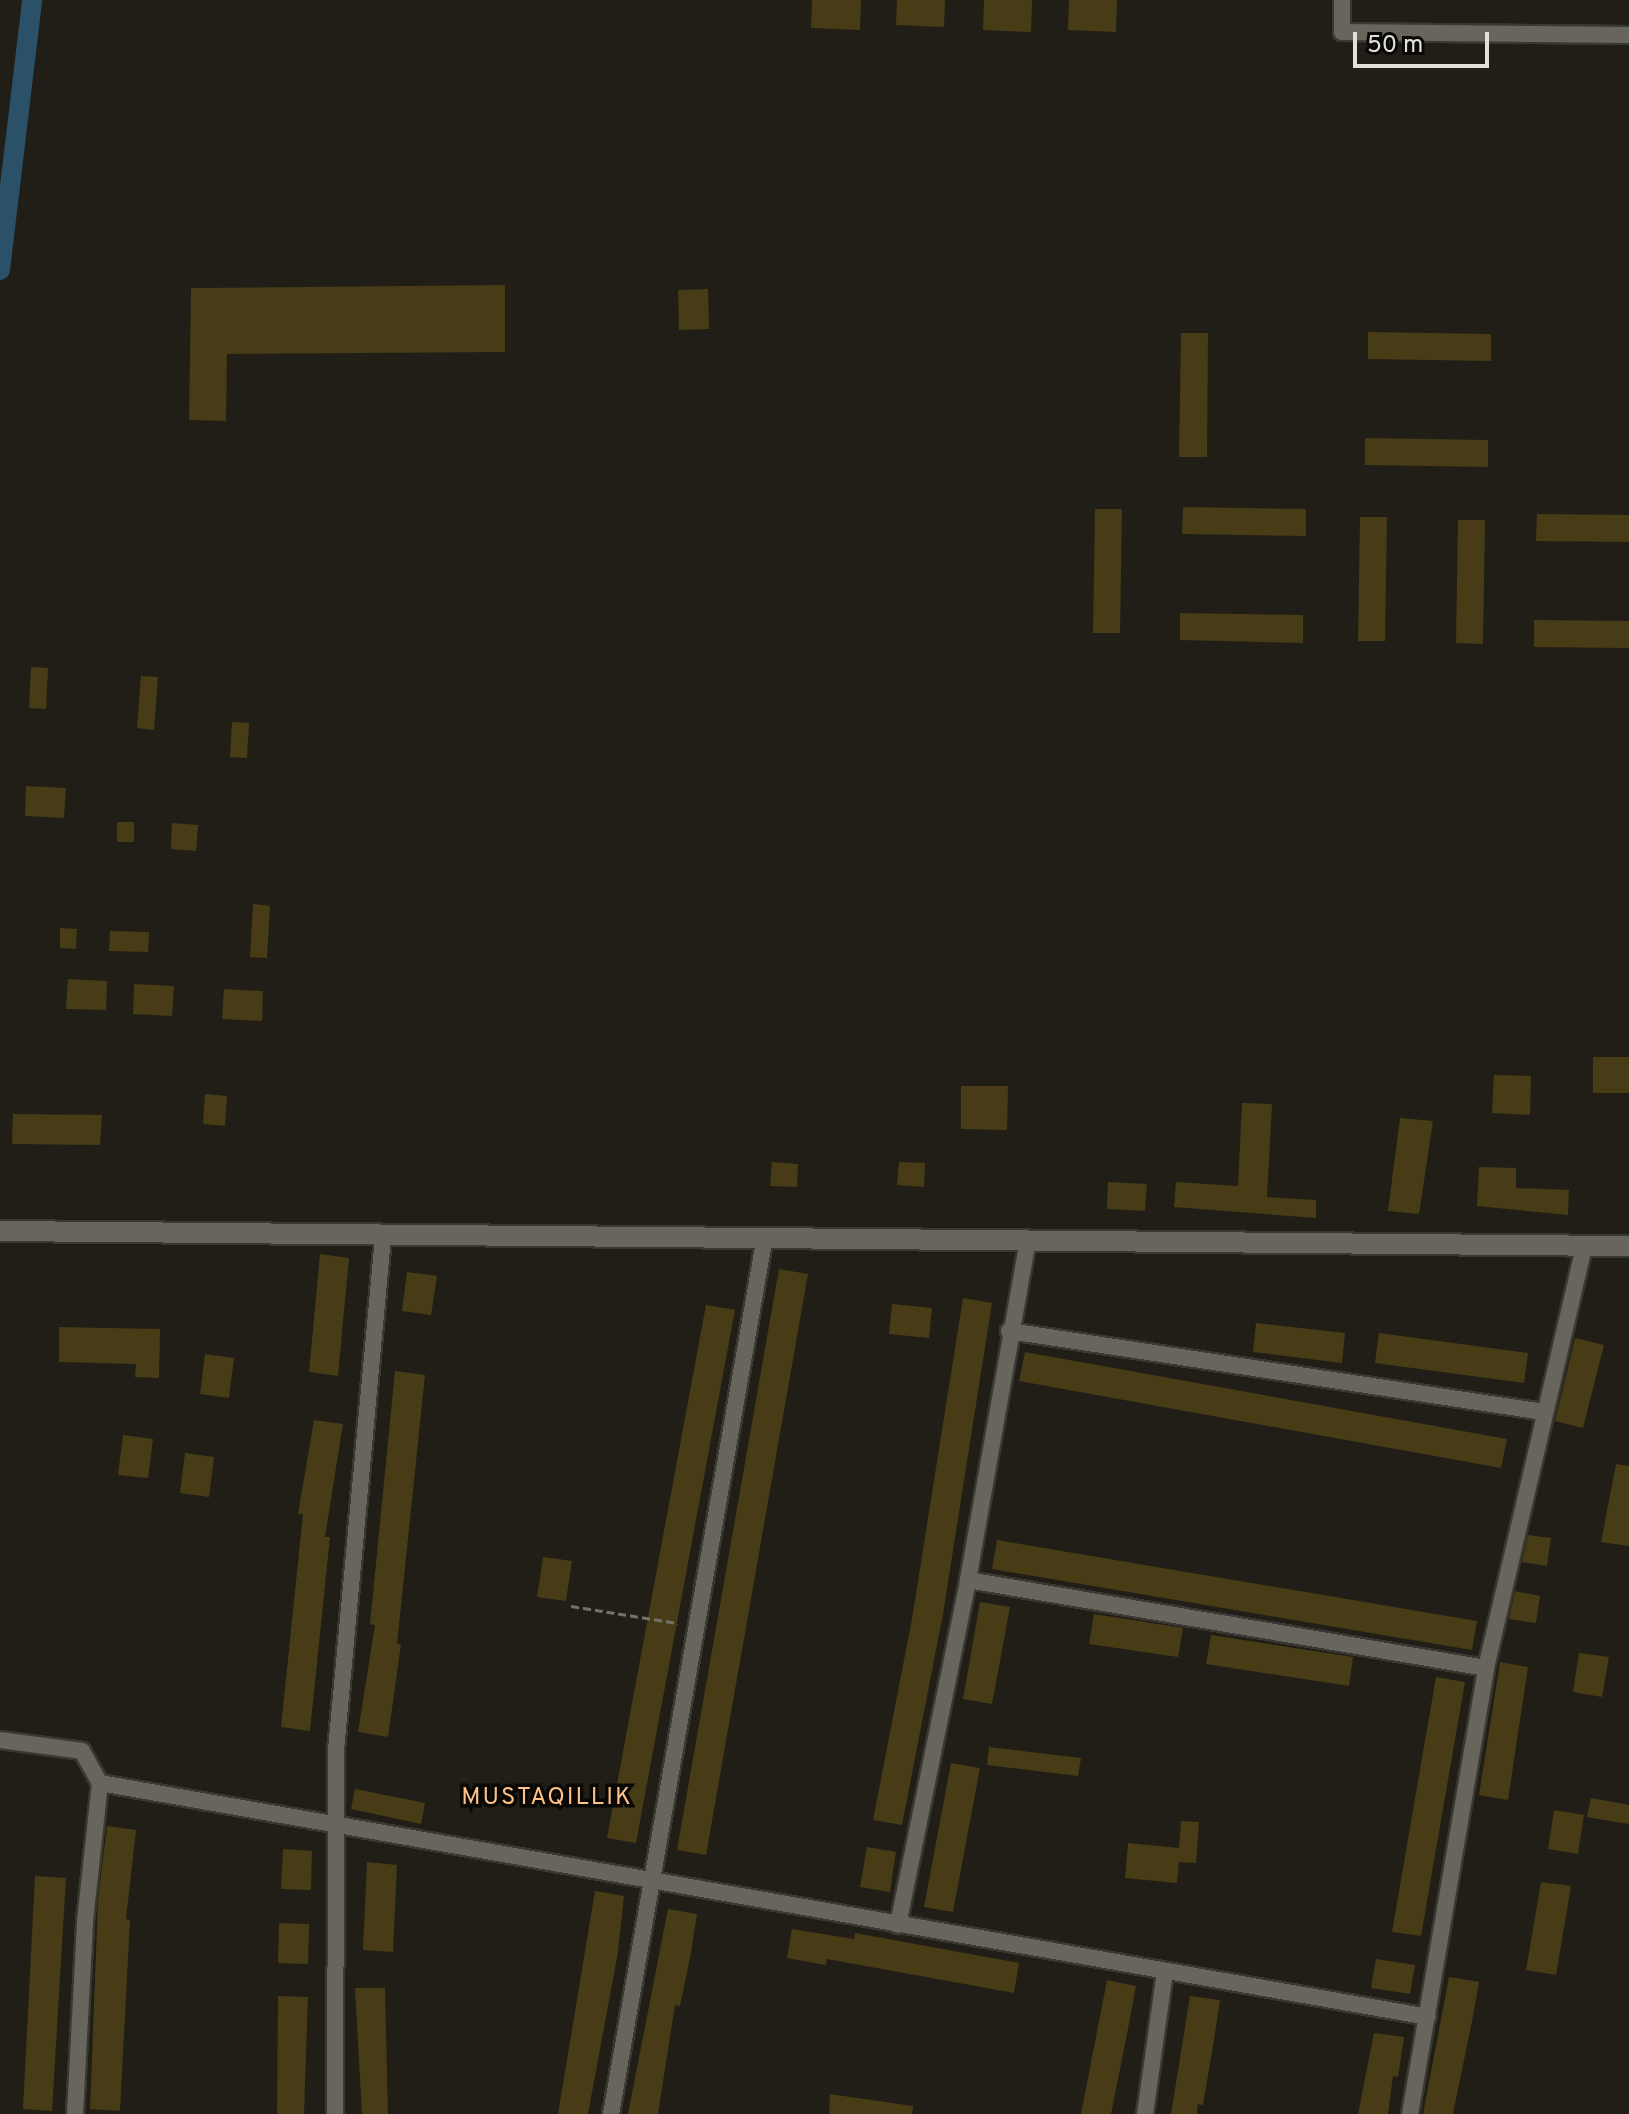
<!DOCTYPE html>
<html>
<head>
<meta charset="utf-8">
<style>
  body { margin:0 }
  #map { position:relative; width:1629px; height:2114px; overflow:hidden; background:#201e16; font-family:Overpass,sans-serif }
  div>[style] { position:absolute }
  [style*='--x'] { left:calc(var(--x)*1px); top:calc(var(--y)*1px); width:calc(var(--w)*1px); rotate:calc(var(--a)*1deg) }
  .canal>* { height:20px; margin:-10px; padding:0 10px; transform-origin:10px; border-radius:10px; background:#2a5167 }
  .building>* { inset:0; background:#473c16 }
  .path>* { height:3px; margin-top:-1.5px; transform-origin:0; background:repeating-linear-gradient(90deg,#72716a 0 8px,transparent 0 12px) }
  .roads { filter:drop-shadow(2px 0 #393832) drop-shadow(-2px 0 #393832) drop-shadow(0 2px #393832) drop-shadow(0 -2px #393832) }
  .minor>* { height:16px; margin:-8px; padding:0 8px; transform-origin:8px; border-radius:8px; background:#68655c }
  .tertiary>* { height:20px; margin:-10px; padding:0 10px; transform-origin:10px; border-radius:10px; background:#68655c }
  span { translate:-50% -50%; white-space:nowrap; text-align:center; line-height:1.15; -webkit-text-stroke:7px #090805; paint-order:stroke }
  .neighbourhood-label { font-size:24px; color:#fec289; letter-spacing:2px }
  .scale { position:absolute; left:1353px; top:32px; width:136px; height:36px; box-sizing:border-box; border:4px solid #e1e0da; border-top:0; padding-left:10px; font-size:24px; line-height:28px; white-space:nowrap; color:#e1e0da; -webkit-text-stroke:6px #090805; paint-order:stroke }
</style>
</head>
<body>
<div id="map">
  <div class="canal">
    <i style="--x:0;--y:270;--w:272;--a:-83.2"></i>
  </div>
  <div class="building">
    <i style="clip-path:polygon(812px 0,861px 0,860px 30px,811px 28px)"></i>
    <i style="clip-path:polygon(897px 0,945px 0,944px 27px,896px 25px)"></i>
    <i style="clip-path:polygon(984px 0,1032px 0,1031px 32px,983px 30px)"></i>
    <i style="clip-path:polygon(1069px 0,1117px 0,1116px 32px,1068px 30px)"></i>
    <i style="clip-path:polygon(505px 285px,505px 352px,227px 354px,226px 421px,189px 420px,191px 288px)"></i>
    <i style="clip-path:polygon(708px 289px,709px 329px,679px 330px,678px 290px)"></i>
    <i style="clip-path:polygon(1368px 332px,1491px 334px,1491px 361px,1368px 359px)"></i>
    <i style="clip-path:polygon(1181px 333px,1208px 333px,1207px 457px,1179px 457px)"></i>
    <i style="clip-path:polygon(1365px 438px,1488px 440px,1488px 467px,1365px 465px)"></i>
    <i style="clip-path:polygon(1183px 507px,1306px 509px,1306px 536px,1182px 534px)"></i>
    <i style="clip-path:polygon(1095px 509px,1122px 509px,1120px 633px,1093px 633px)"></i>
    <i style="clip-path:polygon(1537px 514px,1629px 515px,1629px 542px,1536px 541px)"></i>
    <i style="clip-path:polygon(1360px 517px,1387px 517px,1385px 641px,1358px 641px)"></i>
    <i style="clip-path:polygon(1458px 520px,1485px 520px,1483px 644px,1456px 643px)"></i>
    <i style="clip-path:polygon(1180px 613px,1303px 615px,1303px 643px,1180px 640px)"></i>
    <i style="clip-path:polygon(1534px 620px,1629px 621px,1629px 648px,1534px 647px)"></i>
    <i style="clip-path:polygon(31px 667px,48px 668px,46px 709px,29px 708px)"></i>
    <i style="clip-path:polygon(141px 676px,158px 677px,154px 730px,137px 728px)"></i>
    <i style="clip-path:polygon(232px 722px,249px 723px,247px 758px,230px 757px)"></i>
    <i style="clip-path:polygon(26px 786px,66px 788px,64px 818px,25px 816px)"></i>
    <i style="clip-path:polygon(117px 822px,134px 822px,134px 842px,117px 842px)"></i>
    <i style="clip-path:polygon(172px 823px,198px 825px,196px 851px,171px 849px)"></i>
    <i style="clip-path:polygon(253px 904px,270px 906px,267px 958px,250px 957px)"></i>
    <i style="clip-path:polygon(60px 928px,77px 929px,76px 949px,60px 948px)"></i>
    <i style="clip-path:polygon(110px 931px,149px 932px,148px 952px,109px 951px)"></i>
    <i style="clip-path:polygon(68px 979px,107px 981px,106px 1010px,66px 1009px)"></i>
    <i style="clip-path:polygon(134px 984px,174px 986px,172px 1016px,133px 1014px)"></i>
    <i style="clip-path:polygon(224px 989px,263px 991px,262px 1021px,222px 1019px)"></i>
    <i style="clip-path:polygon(1593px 1057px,1629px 1057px,1629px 1093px,1593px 1093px)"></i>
    <i style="clip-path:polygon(1494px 1075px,1531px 1076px,1530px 1115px,1492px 1113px)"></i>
    <i style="clip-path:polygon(961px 1086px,1008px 1086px,1007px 1130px,961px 1129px)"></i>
    <i style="clip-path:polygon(205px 1094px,227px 1096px,225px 1126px,203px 1124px)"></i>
    <i style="clip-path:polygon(1242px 1103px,1272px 1104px,1267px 1197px,1316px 1200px,1316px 1218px,1174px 1207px,1176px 1182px,1238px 1186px)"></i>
    <i style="clip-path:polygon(13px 1114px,102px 1115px,100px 1145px,12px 1144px)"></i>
    <i style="clip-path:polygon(1400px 1118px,1433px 1121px,1419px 1214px,1388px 1211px)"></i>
    <i style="clip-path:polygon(772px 1162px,798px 1164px,797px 1187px,770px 1186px)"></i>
    <i style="clip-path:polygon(899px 1162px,925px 1163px,924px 1187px,897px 1185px)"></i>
    <i style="clip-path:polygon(1479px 1167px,1516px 1168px,1516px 1188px,1569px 1190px,1568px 1215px,1477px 1206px)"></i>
    <i style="clip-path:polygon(1108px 1182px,1147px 1184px,1145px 1211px,1107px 1209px)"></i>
    <i style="clip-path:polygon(320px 1254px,349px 1258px,338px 1376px,309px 1372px)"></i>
    <i style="clip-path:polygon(779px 1269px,808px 1274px,706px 1855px,677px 1850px)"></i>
    <i style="clip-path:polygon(407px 1272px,437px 1276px,431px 1315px,402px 1311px)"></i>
    <i style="clip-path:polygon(963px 1298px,992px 1303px,943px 1614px,902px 1825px,873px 1820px,912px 1619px)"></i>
    <i style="clip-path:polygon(892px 1304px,932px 1308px,929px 1338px,889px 1334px)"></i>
    <i style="clip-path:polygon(706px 1305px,735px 1310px,636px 1843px,607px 1838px)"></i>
    <i style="clip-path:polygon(1256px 1323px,1345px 1333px,1342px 1363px,1253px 1352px)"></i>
    <i style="clip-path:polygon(59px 1327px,160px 1329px,159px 1378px,135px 1377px,136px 1364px,59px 1362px)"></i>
    <i style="clip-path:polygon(1379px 1333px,1528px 1353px,1524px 1383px,1375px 1363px)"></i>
    <i style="clip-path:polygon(1575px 1338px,1604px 1345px,1583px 1428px,1555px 1421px)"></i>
    <i style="clip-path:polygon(1025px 1352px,1507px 1439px,1501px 1468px,1019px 1381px)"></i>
    <i style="clip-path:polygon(205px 1354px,234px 1358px,229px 1398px,200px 1394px)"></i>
    <i style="clip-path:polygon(395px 1371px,425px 1375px,397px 1644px,401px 1644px,388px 1737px,358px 1732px,375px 1625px,370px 1624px)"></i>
    <i style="clip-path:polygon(314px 1420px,343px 1424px,325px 1537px,330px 1537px,310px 1731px,281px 1727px,303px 1514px,298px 1514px)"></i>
    <i style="clip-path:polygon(123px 1435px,153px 1439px,148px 1478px,118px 1475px)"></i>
    <i style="clip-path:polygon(185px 1453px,214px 1457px,209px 1497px,180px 1493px)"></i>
    <i style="clip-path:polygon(1616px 1464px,1629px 1466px,1629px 1546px,1601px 1542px)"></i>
    <i style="clip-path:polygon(1528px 1535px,1551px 1538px,1547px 1566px,1522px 1562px)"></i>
    <i style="clip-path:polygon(997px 1540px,1477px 1621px,1472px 1650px,992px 1569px)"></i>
    <i style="clip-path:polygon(543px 1557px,572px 1561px,566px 1601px,537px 1597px)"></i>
    <i style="clip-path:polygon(1515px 1591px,1540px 1596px,1536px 1623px,1509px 1619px)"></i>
    <i style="clip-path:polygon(980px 1602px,1010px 1607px,992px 1704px,963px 1699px)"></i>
    <i style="clip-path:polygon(1094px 1614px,1183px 1628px,1178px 1657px,1089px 1644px)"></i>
    <i style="clip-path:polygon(1211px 1635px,1353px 1657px,1349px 1686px,1206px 1664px)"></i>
    <i style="clip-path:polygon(1579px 1653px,1609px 1657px,1602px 1697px,1573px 1692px)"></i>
    <i style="clip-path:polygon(1500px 1662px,1528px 1667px,1508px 1800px,1479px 1795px)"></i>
    <i style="clip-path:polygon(1436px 1677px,1465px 1682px,1421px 1936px,1392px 1932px)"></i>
    <i style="clip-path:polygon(989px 1747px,1081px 1758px,1078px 1776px,987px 1765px)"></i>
    <i style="clip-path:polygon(951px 1763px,980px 1768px,953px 1912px,924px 1907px)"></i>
    <i style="clip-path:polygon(355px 1789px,425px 1803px,421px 1824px,351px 1809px)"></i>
    <i style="clip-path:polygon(1591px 1798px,1629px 1805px,1629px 1824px,1587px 1817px)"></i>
    <i style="clip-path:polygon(1554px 1810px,1584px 1815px,1578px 1854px,1548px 1849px)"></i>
    <i style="clip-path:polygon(1181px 1821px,1199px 1822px,1196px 1863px,1179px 1862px,1177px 1883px,1125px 1878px,1128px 1843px,1179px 1848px)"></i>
    <i style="clip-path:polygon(107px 1826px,136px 1830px,126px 1919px,130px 1920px,120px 2111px,90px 2109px,98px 1900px)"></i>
    <i style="clip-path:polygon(867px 1847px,896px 1852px,890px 1892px,860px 1887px)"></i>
    <i style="clip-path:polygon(283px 1849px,312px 1851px,311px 1890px,281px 1889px)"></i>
    <i style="clip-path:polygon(367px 1862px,397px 1865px,393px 1952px,363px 1950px)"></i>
    <i style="clip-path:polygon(35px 1876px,66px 1878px,52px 2111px,23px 2109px)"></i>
    <i style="clip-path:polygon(1541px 1882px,1571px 1886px,1556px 1975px,1526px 1970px)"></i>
    <i style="clip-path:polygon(595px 1891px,624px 1896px,618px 1952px,588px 2114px,558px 2114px)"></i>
    <i style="clip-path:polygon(668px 1909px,697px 1914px,691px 1953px,680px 2006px,675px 2005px,658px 2114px,628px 2114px)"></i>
    <i style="clip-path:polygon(279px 1923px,309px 1924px,308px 1964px,278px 1963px)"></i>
    <i style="clip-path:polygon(792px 1929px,854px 1939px,855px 1933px,1019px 1963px,1014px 1993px,827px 1959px,826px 1965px,787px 1958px)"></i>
    <i style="clip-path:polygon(1376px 1959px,1415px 1965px,1410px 1994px,1371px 1988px)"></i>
    <i style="clip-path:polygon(1449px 1977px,1479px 1982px,1472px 2021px,1453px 2114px,1423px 2114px)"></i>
    <i style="clip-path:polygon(1107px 1980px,1136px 1986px,1127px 2034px,1111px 2114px,1081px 2114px)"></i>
    <i style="clip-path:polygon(355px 1988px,385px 1988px,388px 2114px,362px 2114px)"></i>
    <i style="clip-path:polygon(278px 1996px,308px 1997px,304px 2114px,277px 2114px)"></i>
    <i style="clip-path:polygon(1190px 1996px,1220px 2000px,1214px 2040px,1203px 2105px,1198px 2104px,1197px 2114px,1171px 2114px)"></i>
    <i style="clip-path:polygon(1374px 2033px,1404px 2037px,1398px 2077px,1393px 2076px,1388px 2114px,1358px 2114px)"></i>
    <i style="clip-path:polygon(830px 2094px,913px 2106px,912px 2114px,829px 2114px)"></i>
  </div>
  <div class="path">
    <i style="--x:571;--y:1606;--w:108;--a:9"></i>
  </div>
  <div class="roads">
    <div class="minor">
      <i style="--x:1342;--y:0;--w:32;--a:90"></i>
      <i style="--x:1342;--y:32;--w:287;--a:0.6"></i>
      <i style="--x:1009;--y:1331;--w:541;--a:8.61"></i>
      <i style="--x:968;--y:1580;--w:525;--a:9.64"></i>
      <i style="--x:0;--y:1740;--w:83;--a:7.6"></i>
      <i style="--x:82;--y:1751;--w:37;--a:61"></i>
      <i style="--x:100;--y:1783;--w:1348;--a:9.99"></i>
      <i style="--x:898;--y:1925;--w:352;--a:-78.5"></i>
      <i style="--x:968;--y:1580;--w:346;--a:-80"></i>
      <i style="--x:75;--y:2114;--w:193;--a:-87"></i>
      <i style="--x:85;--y:1921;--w:139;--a:-83.8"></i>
      <i style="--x:335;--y:2114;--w:364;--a:-89.8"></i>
      <i style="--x:336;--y:1750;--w:514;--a:-84.76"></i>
      <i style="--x:611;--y:2114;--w:891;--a:-80.05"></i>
      <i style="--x:1145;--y:2114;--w:144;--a:-82"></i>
      <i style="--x:1410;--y:2114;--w:452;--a:-80.3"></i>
      <i style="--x:1486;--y:1668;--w:432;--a:-76.9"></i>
    </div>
    <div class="tertiary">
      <i style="--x:0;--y:1231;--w:1629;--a:0.53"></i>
    </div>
  </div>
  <div class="neighbourhood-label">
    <span style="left:547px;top:1799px">MUSTAQILLIK</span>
  </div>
  <div class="scale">50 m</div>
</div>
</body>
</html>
